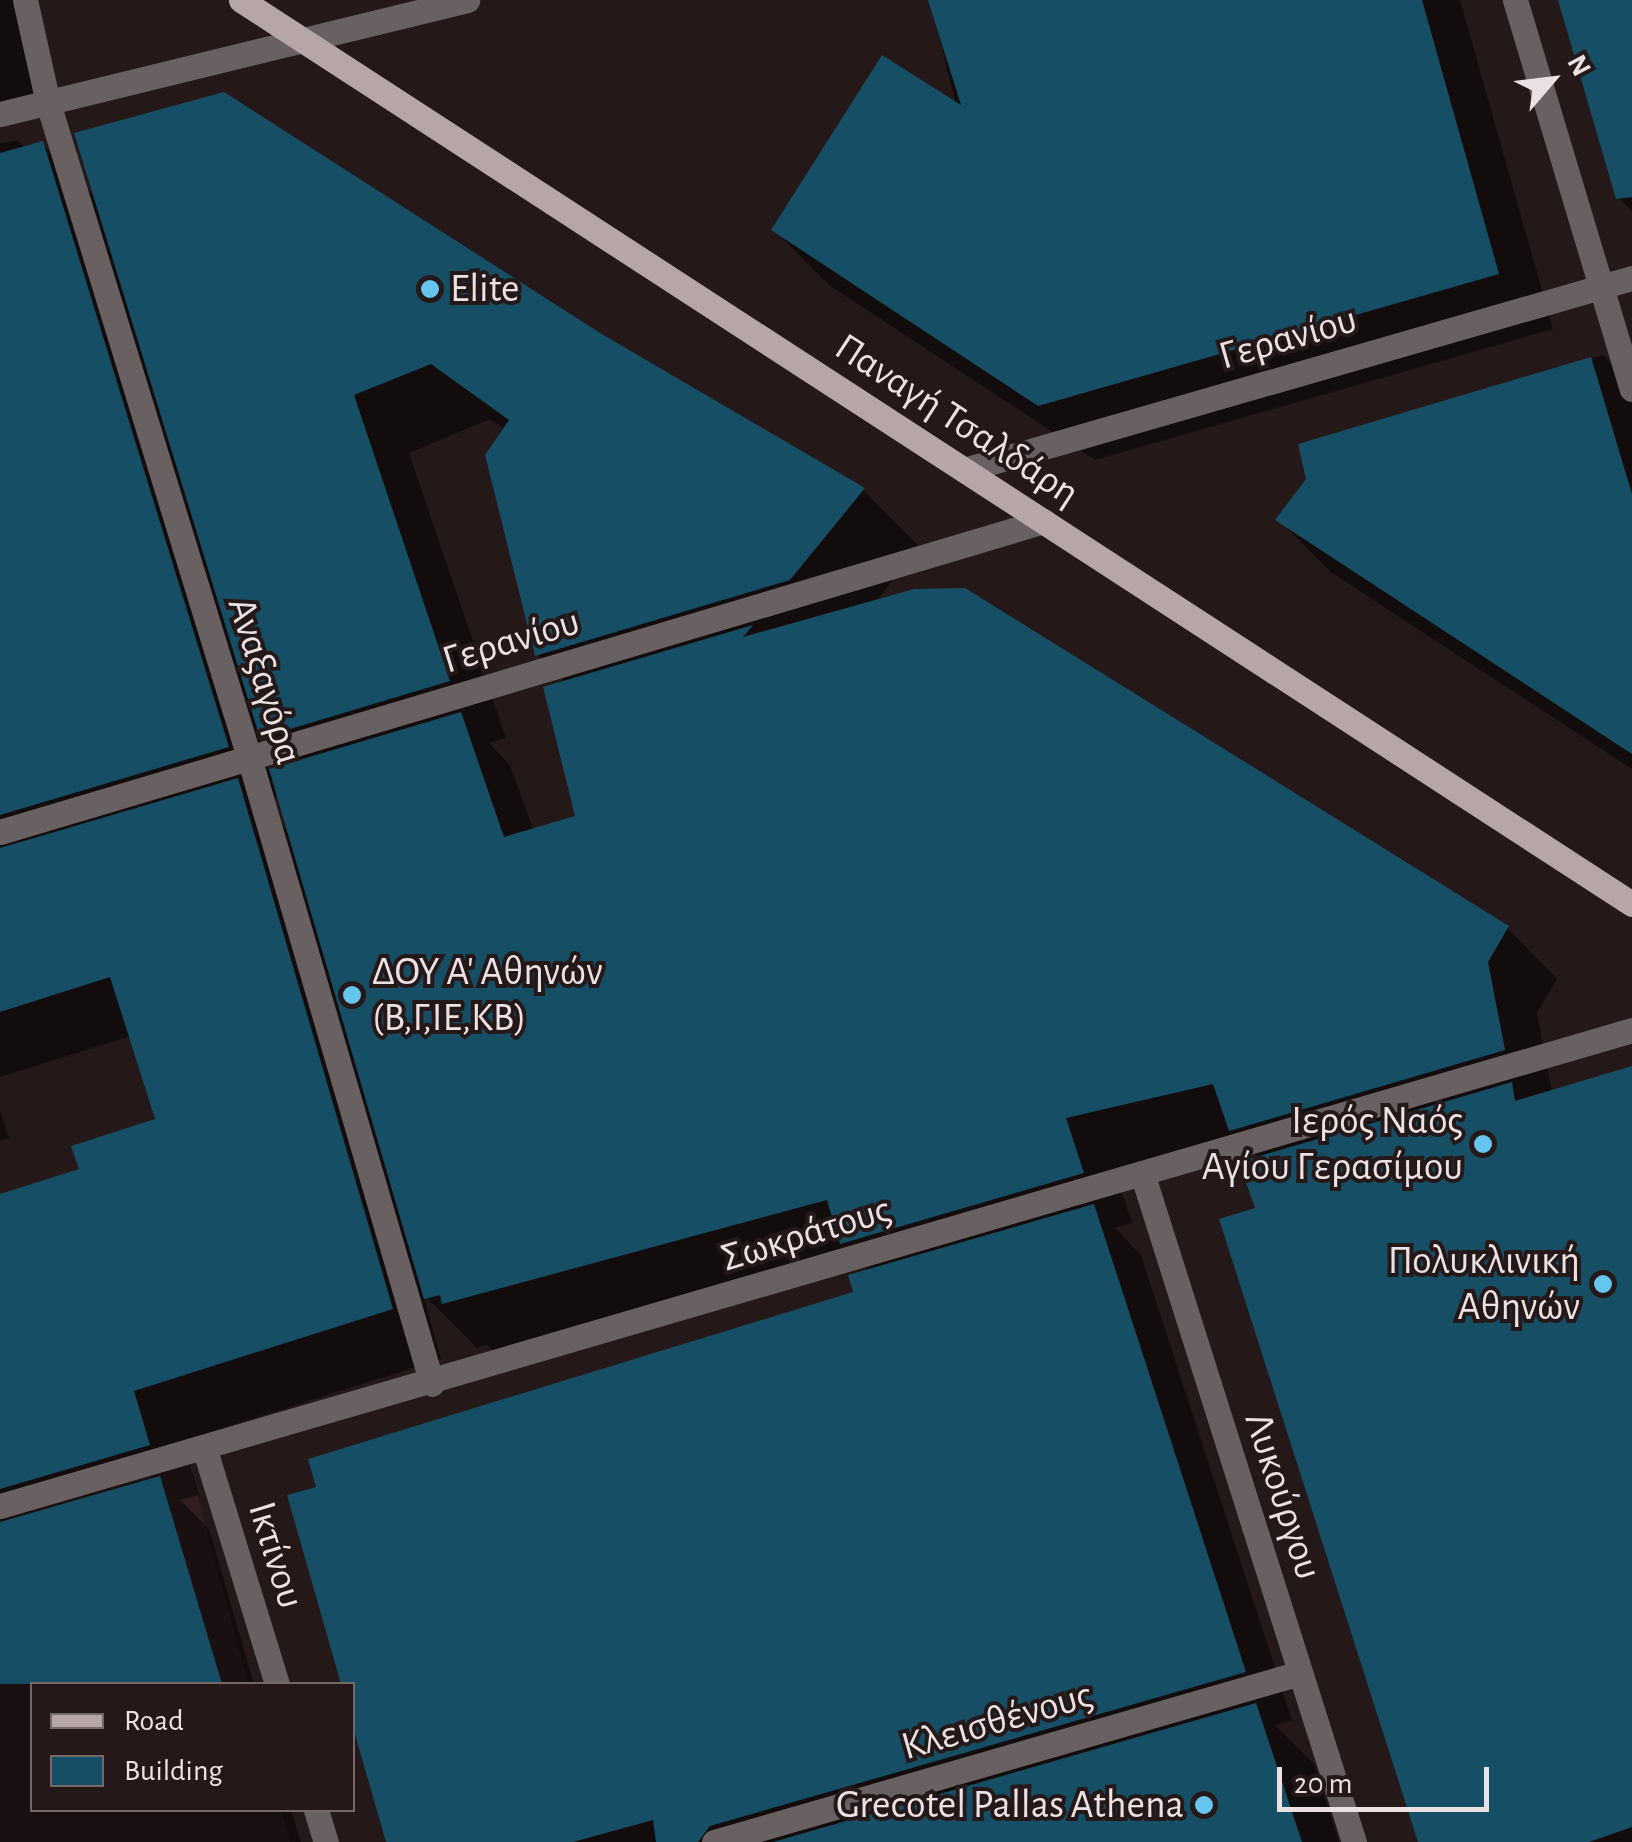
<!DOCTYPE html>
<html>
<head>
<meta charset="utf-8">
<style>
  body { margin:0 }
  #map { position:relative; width:1632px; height:1842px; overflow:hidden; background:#251819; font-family:"Alegreya Sans",sans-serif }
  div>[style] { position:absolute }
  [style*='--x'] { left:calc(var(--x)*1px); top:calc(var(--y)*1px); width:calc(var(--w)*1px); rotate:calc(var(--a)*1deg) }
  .built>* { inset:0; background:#321e21 }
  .shadow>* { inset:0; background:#0007 }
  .building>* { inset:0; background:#164f65 }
  .minor>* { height:25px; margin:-12.5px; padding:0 12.5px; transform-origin:12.5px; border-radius:12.5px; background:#686061 }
  .major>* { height:25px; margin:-12.5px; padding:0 12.5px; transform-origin:12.5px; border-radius:12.5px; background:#b6a6a8 }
  .dots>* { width:28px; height:28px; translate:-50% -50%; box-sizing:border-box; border:5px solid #251819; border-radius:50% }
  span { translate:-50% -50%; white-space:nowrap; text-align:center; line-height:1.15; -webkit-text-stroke:8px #251819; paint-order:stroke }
  .poi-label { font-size:40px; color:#ebe1e2 }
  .left { translate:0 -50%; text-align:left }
  .right { translate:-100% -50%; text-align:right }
  .street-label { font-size:40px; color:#ebe1e2 }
  .legend { position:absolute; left:30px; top:1682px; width:325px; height:130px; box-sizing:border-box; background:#251819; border:2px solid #746869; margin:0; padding:12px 18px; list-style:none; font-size:30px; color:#ebe1e2 }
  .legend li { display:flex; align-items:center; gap:20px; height:50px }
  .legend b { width:50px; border:2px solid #746869 }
  .north { position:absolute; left:1502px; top:30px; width:100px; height:100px; -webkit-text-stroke:8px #251819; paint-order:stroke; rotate:62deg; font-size:28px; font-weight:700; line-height:40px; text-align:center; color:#ebe1e2 }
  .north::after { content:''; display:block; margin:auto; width:35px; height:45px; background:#ebe1e2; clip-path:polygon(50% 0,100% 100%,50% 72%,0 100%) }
  .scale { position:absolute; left:1277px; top:1767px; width:212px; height:45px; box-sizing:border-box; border:5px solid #ebe1e2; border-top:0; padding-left:12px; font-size:30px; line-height:35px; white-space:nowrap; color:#ebe1e2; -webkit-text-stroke:8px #251819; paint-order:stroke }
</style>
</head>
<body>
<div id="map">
  <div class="built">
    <i style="clip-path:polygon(185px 1449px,248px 1684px,32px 1684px,32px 1810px,281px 1810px,290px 1842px,0 1842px,0 1507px)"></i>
  </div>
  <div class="shadow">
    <i style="clip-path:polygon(0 0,28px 0,57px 91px,0 105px)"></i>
    <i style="clip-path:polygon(930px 0,1460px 0,1553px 329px,1095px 460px,829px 285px,774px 230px,956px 105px)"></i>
    <i style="clip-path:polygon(1562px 0,1632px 0,1632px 211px,1618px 197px)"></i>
    <i style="clip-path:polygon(evenodd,17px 140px,26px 148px,42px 144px,97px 199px,599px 335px,863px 490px,920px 547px,875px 603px,1507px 928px,1557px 979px,1537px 1013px,1552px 1092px,1632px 1068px,1632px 1842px,1421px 1842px,1258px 1210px,1260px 1158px,1240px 1139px,1114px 1168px,1132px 1223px,1115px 1228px,1141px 1255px,1292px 1720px,1275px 1725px,1314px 1764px,1339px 1842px,388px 1842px,352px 1684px,344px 1684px,290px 1497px,856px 1294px,870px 1272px,854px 1256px,495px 1353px,487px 1345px,477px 1348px,423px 1294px,441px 1359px,182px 1441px,199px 1495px,180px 1500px,209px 1529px,254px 1684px,32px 1684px,32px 1810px,291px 1810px,301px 1842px,0 1842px,0 1197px,82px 1171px,158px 1121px,131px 1036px,0 1077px,0 144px,17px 140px,490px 419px,505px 430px,537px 654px,566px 683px,578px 818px,534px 831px,510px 765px,489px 743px,506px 738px,409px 453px,490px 419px,17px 140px,257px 731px,291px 765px,269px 771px,257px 731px,17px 140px,280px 796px,291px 834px,259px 802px,280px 796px)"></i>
    <i style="clip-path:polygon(1603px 355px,1632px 384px,1632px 769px,1332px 573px,1279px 520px,1309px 480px,1301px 445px)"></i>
    <i style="clip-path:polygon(0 1110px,9px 1138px,0 1141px)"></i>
  </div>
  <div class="building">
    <i style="clip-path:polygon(928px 0,1422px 0,1499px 274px,1038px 406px,771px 230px,882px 55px,961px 105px)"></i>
    <i style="clip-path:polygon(1558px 0,1632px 0,1632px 197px,1616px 199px)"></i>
    <i style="clip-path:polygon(224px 92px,600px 333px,865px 488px,790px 580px,535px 656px,485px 455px,509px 420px,431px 364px,354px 395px,450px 681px,260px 738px,74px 133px)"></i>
    <i style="clip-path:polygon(43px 141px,229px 747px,0 815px,0 153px)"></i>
    <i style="clip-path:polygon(1591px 357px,1632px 494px,1632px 754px,1275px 520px,1306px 479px,1298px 444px)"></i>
    <i style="clip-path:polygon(965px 588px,1509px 926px,1488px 962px,1505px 1050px,1229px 1131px,1213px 1084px,1066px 1118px,1084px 1173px,840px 1244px,827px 1200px,442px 1304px,440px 1295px,424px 1299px,269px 769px,461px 712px,504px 837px,575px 816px,543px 687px,753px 625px,743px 637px,914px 589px)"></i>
    <i style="clip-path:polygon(238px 778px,393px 1309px,134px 1391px,150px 1445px,0 1489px,0 1194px,79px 1169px,71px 1146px,155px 1119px,110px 977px,0 1012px,0 848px)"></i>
    <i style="clip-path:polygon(1632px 1066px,1632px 1827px,1589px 1842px,1418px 1842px,1219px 1219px,1255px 1208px,1239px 1162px,1512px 1082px,1515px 1101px)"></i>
    <i style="clip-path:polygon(1094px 1204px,1246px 1672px,710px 1826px,698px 1842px,656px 1842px,653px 1820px,573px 1842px,386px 1842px,352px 1724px,352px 1684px,341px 1684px,287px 1495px,316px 1487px,308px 1459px,853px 1292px,848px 1275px)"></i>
    <i style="clip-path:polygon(160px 1476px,222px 1684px,0 1684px,0 1522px)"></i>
    <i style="clip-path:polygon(1256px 1703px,1302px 1842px,773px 1842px)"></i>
  </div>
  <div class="minor">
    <i style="--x:25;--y:0;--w:106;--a:77.4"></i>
    <i style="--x:48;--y:103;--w:684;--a:72.92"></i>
    <i style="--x:249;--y:757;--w:653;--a:73.73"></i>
    <i style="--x:1515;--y:0;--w:406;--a:73.3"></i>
    <i style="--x:0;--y:114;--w:481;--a:-13.7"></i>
    <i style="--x:964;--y:470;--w:695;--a:-16.04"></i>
    <i style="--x:0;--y:832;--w:1089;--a:-16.59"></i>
    <i style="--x:1142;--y:1173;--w:702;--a:72.42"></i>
    <i style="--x:204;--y:1447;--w:248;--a:72.9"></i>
    <i style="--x:0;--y:1506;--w:1700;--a:-16.26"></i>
    <i style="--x:316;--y:1810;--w:34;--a:73"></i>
    <i style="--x:714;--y:1842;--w:610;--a:-16.09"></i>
  </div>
  <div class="major">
    <i style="--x:241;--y:0;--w:1659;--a:33.02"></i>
  </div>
  <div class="dots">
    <i style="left:430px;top:289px;background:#65c5ee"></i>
    <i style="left:352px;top:995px;background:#65c5ee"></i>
    <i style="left:1483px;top:1144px;background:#65c5ee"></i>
    <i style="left:1603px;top:1284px;background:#65c5ee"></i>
    <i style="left:1204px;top:1805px;background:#65c5ee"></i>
  </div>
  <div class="poi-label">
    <span class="left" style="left:450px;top:289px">Elite</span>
    <span class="left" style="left:372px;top:995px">ΔΟΥ Α' Αθηνών<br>(Β,Γ,ΙΕ,ΚΒ)</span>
    <span class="right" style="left:1463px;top:1144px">Ιερός Ναός<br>Αγίου Γερασίμου</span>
    <span class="right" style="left:1580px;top:1284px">Πολυκλινική<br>Αθηνών</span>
    <span class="right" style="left:1184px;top:1805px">Grecotel Pallas Athena</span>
  </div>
  <div class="street-label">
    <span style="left:1288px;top:338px;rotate:-16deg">Γερανίου</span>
    <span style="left:957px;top:420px;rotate:33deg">Παναγή Τσαλδάρη</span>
    <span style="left:511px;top:641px;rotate:-17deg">Γερανίου</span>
    <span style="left:265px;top:681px;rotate:73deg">Αναξαγόρα</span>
    <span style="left:806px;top:1234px;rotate:-17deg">Σωκράτους</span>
    <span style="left:1283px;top:1496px;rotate:72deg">Λυκούργου</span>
    <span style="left:276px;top:1555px;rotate:73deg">Ικτίνου</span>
    <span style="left:997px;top:1721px;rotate:-16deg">Κλεισθένους</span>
  </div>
  <ul class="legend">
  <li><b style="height:12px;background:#b6a6a8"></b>Road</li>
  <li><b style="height:28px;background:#164f65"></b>Building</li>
  </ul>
  <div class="north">N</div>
  <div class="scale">20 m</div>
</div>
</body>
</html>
